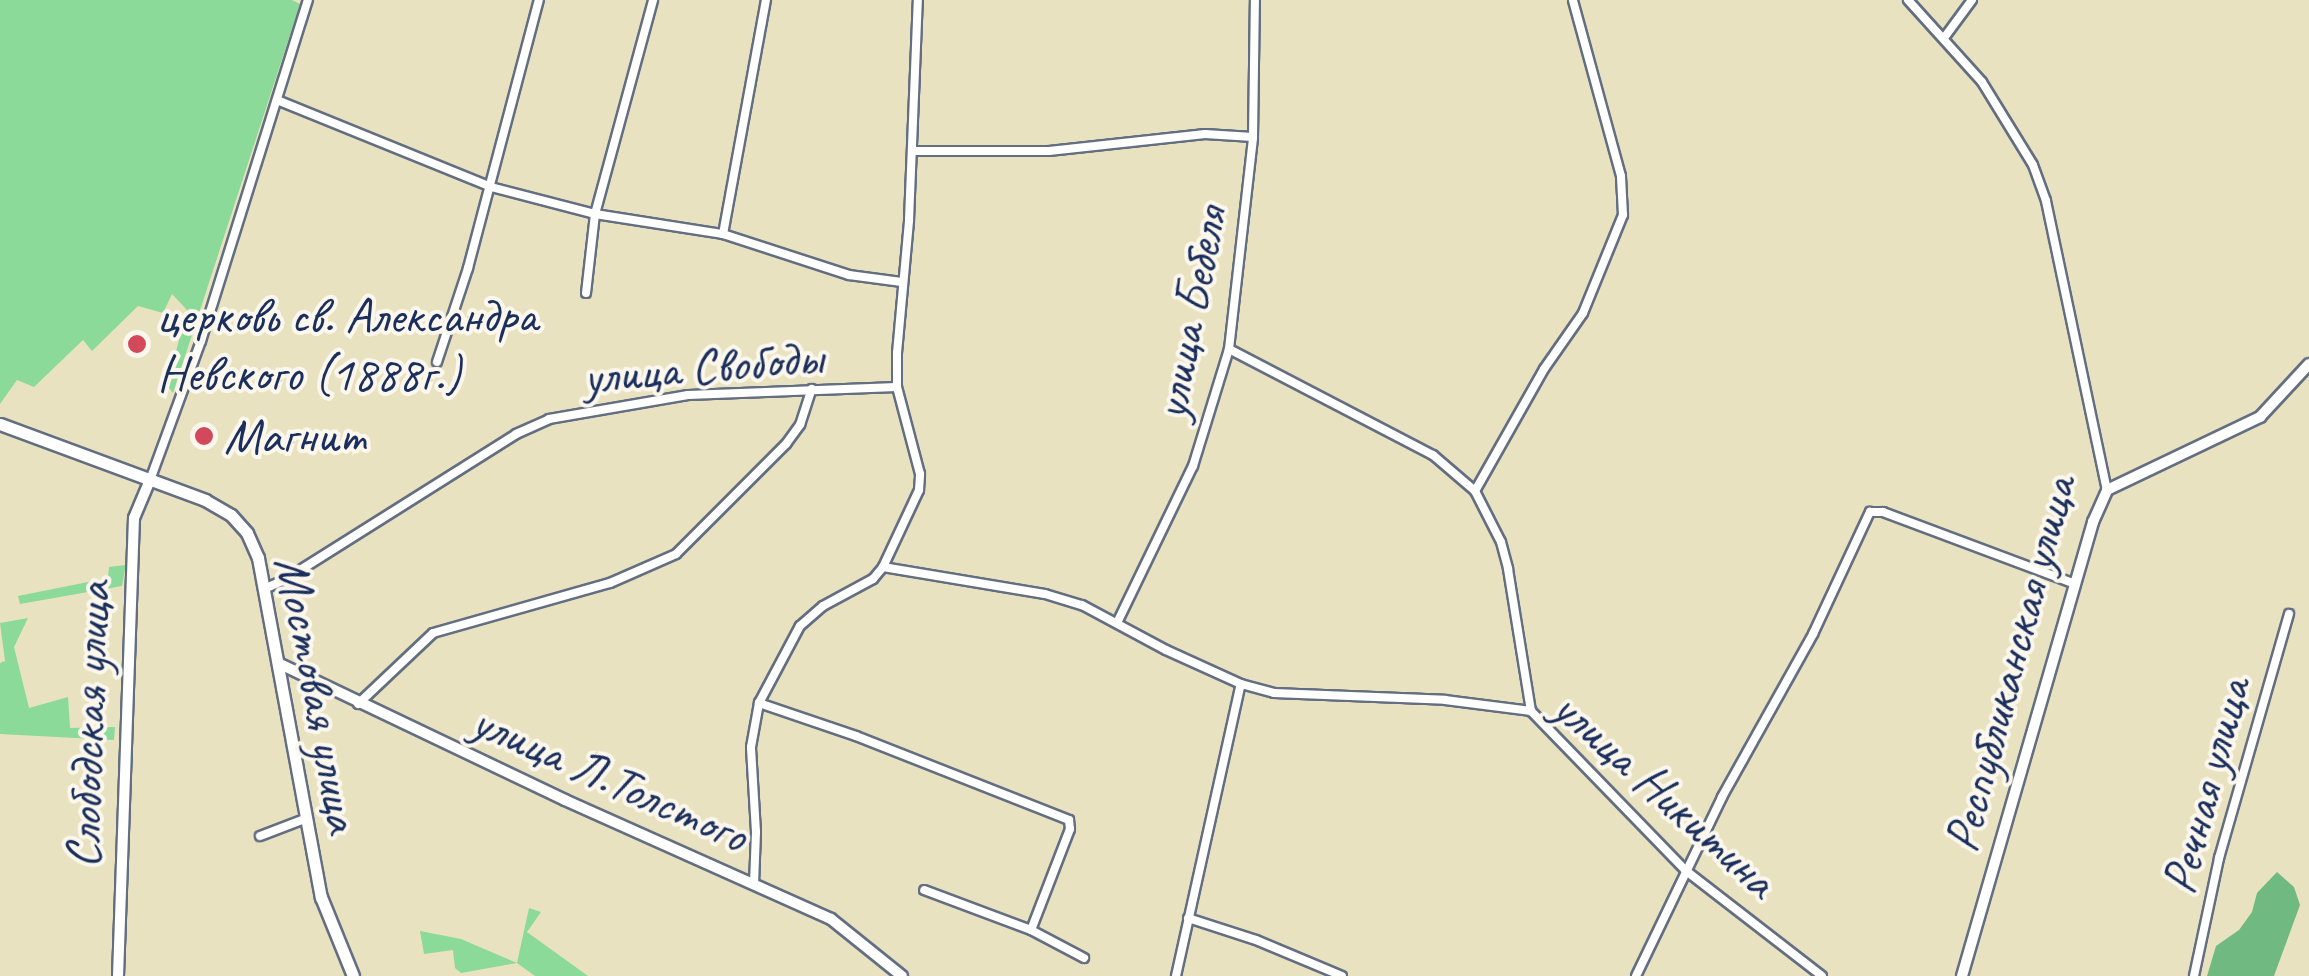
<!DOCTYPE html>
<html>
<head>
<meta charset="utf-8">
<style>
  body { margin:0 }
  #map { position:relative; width:2309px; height:976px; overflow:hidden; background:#e8e2c1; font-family:Caveat,sans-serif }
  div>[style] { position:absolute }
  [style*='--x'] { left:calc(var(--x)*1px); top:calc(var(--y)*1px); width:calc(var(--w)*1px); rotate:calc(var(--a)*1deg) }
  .green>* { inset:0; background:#8bda99 }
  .forest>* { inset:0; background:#70ba81 }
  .roads { filter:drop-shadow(2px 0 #636e81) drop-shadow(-2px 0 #636e81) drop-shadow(0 2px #636e81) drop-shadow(0 -2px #636e81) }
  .minor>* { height:8px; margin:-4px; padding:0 4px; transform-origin:4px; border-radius:4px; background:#fff }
  .tertiary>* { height:10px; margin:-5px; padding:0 5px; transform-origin:5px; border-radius:5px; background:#fff }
  .secondary>* { height:11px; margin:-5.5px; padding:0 5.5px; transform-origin:5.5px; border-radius:5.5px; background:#fff }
  .dots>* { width:28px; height:28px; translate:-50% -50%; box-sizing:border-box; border:5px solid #fbf7ec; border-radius:50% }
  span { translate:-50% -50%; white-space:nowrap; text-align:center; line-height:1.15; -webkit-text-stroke:8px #fbf7ec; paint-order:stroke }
  .street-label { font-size:50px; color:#1b2f5e }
  .poi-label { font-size:50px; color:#1b2f5e }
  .left { translate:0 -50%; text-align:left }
</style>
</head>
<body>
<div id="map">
  <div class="green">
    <i style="clip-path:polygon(0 0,292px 0,300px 4px,173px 393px,167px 385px,187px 310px,172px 294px,163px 313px,138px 306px,92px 351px,83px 340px,34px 387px,17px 380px,0 404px)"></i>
    <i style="clip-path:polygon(126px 565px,122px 586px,20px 604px,18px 596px,108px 578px,109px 567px)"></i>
    <i style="clip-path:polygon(28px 618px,14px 647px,29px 708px,68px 697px,70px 728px,115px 727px,114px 740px,0 734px,0 663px,5px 661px,0 623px)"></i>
    <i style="clip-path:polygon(529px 908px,541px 912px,527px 932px,588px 976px,535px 976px,517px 963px,461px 973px,455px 968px,453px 950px,424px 954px,420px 931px,461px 939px,517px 963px)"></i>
  </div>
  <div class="forest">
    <i style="clip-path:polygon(2277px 872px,2294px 887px,2300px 905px,2274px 976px,2207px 976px,2216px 946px,2239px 930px,2252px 912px,2257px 893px)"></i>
  </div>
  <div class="roads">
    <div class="minor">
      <i style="--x:1908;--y:0;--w:110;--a:47.9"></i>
      <i style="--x:1982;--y:82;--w:97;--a:58.4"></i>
      <i style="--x:2033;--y:165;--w:38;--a:70"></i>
      <i style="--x:2046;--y:201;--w:295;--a:78.1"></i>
      <i style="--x:1944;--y:38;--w:47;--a:-53.6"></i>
      <i style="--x:277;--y:100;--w:231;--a:22.1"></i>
      <i style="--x:491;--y:187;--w:107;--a:14.6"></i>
      <i style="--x:595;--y:214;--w:130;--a:8.9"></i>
      <i style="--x:723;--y:234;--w:133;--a:18"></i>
      <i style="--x:849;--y:275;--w:53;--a:7.5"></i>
      <i style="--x:913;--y:151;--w:136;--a:0"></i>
      <i style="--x:1049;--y:151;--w:157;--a:-6.2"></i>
      <i style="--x:1205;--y:134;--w:48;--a:3.6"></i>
      <i style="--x:723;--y:234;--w:238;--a:-79.6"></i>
      <i style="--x:586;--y:293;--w:80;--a:-83.5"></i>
      <i style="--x:595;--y:214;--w:222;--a:-74.8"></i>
      <i style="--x:1229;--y:349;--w:230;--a:27.5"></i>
      <i style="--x:1433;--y:455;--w:55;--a:40.6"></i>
      <i style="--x:1475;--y:491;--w:57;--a:63"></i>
      <i style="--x:1501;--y:542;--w:28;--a:75"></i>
      <i style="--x:1508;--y:569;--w:144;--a:80.8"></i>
      <i style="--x:437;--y:362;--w:99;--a:-71.7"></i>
      <i style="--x:468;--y:268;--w:277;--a:-75.2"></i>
      <i style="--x:150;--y:480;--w:148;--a:-69.9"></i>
      <i style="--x:201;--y:341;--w:357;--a:-72.6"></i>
      <i style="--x:1475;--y:491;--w:140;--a:-60.5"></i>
      <i style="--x:1544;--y:369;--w:68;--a:-55.1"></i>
      <i style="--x:1583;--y:313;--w:106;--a:-67.8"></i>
      <i style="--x:1623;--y:215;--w:39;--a:-93"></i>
      <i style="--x:1621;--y:176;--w:182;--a:-105.3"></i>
      <i style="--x:883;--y:567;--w:85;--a:-64.9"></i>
      <i style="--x:919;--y:490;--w:16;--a:-86"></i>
      <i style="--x:920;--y:474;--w:90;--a:-104.8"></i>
      <i style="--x:897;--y:387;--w:34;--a:-90"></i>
      <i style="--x:897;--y:353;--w:134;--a:-84.8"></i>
      <i style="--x:909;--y:220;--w:220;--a:-87.7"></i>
      <i style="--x:264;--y:589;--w:24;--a:-24"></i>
      <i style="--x:286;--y:579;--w:272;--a:-32.2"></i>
      <i style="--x:516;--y:434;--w:36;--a:-24"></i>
      <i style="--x:549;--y:419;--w:141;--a:-9.8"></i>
      <i style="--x:688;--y:395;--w:209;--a:-2.2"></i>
      <i style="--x:1118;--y:621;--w:172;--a:-64.2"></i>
      <i style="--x:1193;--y:466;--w:122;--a:-72.9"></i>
      <i style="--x:1229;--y:349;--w:213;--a:-83.5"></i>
      <i style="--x:1253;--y:137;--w:137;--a:-89.2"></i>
      <i style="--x:759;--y:703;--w:102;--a:18.8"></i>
      <i style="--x:856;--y:736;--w:229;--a:21.5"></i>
      <i style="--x:1069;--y:820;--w:9;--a:84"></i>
      <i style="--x:1070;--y:829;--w:108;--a:111.1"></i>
      <i style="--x:1031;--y:930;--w:114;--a:-159.5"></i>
      <i style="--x:358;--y:704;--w:103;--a:-43.4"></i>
      <i style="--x:433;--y:633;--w:184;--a:-15.8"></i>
      <i style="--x:610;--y:583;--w:72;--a:-23.7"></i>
      <i style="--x:676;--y:554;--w:156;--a:-45"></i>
      <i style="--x:786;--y:444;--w:24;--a:-54"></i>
      <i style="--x:800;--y:425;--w:38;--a:-72"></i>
      <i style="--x:260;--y:836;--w:50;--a:-21"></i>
      <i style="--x:754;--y:884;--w:52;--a:-87.8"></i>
      <i style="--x:756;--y:832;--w:85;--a:-93.4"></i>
      <i style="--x:751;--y:747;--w:45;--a:-79.7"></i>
      <i style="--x:759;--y:703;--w:87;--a:-62"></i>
      <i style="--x:800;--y:626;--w:30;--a:-41"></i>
      <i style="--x:823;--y:606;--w:57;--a:-28.4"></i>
      <i style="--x:873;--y:579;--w:16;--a:-50"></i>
      <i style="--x:883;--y:567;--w:164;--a:9.5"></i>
      <i style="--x:1045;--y:594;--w:39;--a:17"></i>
      <i style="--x:1082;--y:605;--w:95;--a:28.2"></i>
      <i style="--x:1166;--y:650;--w:82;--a:24.4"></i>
      <i style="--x:1241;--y:684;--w:34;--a:15"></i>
      <i style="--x:1274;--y:693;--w:171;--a:2.3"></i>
      <i style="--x:1445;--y:700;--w:87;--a:7.3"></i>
      <i style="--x:1531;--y:711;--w:221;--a:45.9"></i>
      <i style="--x:1685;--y:870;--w:173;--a:37.7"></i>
      <i style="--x:1188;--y:918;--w:71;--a:17.9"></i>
      <i style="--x:1256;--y:940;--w:93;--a:22.7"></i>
      <i style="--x:1031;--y:930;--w:60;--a:27.8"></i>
      <i style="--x:1176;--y:976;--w:299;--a:-77.5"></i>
      <i style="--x:1636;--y:976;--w:199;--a:-64.3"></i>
      <i style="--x:1722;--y:797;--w:187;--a:-60.8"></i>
      <i style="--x:1813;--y:634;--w:135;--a:-65"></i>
      <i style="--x:1870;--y:512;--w:13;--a:0"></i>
      <i style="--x:1883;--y:512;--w:206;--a:20.5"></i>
      <i style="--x:2194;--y:976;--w:121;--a:-78"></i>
      <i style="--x:2219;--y:858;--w:254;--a:-74"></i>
    </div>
    <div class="tertiary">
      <i style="--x:278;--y:663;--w:318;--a:25.5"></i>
      <i style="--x:565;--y:800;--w:291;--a:24.1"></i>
      <i style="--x:831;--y:919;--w:91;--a:38.8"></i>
      <i style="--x:118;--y:976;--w:458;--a:-88"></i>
      <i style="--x:134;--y:518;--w:41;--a:-67.2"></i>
      <i style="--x:1962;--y:976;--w:473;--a:-73.9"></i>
      <i style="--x:2093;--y:522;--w:35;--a:-66"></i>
      <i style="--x:2107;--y:490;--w:170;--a:-25.5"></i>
      <i style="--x:2260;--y:417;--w:72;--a:-47.2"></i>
    </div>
    <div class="secondary">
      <i style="--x:0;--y:424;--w:219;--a:20.3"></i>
      <i style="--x:205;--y:500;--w:30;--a:30"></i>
      <i style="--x:231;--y:515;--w:24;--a:48"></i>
      <i style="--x:247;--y:533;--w:27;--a:66"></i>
      <i style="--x:258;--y:558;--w:345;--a:79.5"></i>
      <i style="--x:321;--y:897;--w:85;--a:67.9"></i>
    </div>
  </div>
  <div class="dots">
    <i style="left:137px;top:344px;background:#d1495b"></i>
    <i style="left:204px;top:436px;background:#d1495b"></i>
  </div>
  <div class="street-label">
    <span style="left:1190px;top:313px;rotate:-79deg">улица Бебеля</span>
    <span style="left:703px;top:367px;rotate:-5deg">улица Свободы</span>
    <span style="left:2010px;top:664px;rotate:-75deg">Республиканская улица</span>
    <span style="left:318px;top:694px;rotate:79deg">Мостовая улица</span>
    <span style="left:88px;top:725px;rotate:-88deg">Слободская улица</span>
    <span style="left:610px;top:778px;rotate:24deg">улица Л.Толстого</span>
    <span style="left:2206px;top:786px;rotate:-75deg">Речная улица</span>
    <span style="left:1665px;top:794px;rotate:42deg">улица Никитина</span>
  </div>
  <div class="poi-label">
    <span class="left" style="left:157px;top:344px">церковь св. Александра<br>Невского (1888г.)</span>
    <span class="left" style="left:224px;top:436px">Магнит</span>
  </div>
</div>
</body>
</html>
